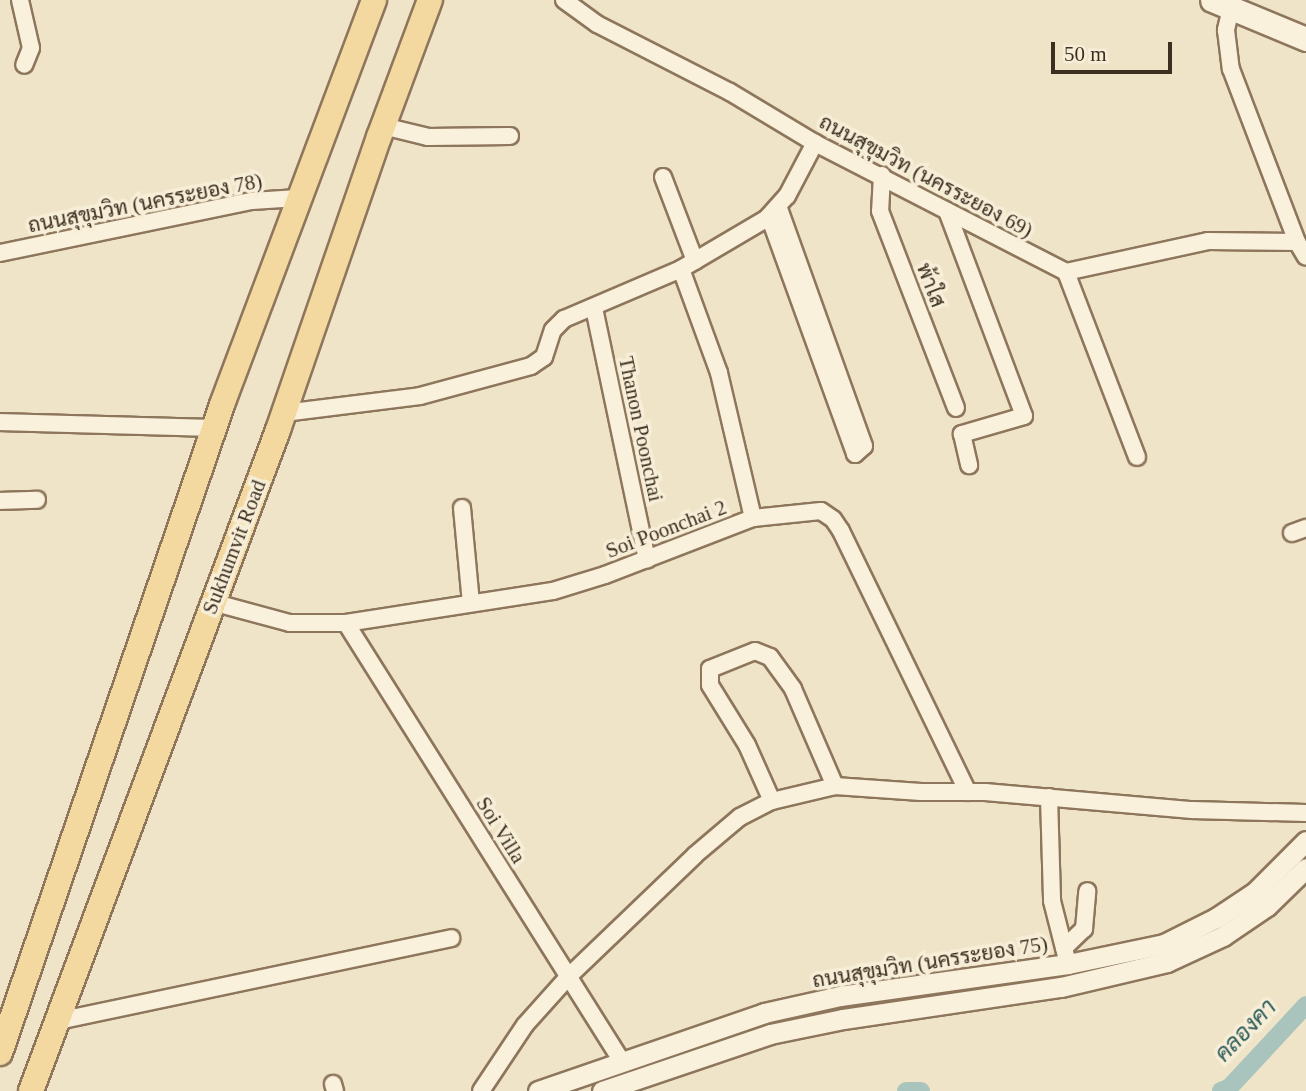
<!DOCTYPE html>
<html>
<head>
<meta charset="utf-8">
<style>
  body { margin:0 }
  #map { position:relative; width:1306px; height:1091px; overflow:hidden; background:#f0e4c8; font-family:"Times New Roman",Sarabun,serif }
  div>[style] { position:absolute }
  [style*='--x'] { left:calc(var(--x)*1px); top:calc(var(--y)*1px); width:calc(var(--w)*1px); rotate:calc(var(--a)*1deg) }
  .canal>* { height:18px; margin:-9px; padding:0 9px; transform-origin:9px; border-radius:9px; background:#a9c4bc }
  .roads { filter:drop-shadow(2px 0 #8d765c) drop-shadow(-2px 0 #8d765c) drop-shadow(0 2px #8d765c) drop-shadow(0 -2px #8d765c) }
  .minor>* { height:16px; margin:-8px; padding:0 8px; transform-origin:8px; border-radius:8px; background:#faf1dc }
  .tertiary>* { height:19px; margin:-9.5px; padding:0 9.5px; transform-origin:9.5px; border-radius:9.5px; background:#faf1dc }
  .secondary>* { height:23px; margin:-11.5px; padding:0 11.5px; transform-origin:11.5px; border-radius:11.5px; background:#faf1dc }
  .primary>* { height:24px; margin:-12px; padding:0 12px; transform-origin:12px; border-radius:12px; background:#f3d9a0 }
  span { translate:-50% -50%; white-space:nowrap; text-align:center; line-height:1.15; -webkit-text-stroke:7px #f7eed8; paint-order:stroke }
  .street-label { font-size:21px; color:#3d2e20 }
  .water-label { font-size:23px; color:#2f5d5a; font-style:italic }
  .scale { position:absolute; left:1051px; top:42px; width:121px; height:32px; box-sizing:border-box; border:4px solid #3d2e20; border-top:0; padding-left:9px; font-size:21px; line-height:24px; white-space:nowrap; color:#3d2e20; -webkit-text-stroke:5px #f7eed8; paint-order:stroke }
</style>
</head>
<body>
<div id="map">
  <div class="canal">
    <i style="--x:906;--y:1091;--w:15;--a:0"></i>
    <i style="--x:1221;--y:1091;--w:9;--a:-21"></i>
    <i style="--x:1229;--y:1088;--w:113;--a:-47.1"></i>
  </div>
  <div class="roads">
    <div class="minor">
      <i style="--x:20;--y:0;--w:49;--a:77.1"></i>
      <i style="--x:31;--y:48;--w:18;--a:112"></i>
      <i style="--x:564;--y:0;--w:41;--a:36"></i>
      <i style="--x:597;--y:24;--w:149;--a:27.1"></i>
      <i style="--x:730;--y:92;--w:99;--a:31"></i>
      <i style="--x:815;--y:143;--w:282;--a:27.2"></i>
      <i style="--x:1066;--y:272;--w:145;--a:-12.3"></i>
      <i style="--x:1208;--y:241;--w:89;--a:0.6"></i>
      <i style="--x:1231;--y:8;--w:23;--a:103"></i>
      <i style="--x:1226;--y:30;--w:39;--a:83"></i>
      <i style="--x:1231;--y:69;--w:185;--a:69.1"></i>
      <i style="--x:1297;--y:242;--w:17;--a:59"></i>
      <i style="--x:383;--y:126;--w:46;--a:13.7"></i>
      <i style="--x:428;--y:137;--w:82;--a:-0.7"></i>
      <i style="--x:882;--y:175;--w:36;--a:93"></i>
      <i style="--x:880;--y:211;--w:211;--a:68.9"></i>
      <i style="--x:663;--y:177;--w:90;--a:69.1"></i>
      <i style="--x:947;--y:211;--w:219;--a:69.4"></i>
      <i style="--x:1024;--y:416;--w:65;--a:163.8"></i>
      <i style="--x:962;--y:434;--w:32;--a:77"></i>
      <i style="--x:769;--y:216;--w:253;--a:70.1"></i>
      <i style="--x:855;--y:454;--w:12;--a:-42"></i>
      <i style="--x:864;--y:446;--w:253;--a:-109.7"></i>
      <i style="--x:0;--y:253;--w:257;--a:-11.7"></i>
      <i style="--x:252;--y:201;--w:46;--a:-3.7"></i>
      <i style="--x:681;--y:269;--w:111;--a:69.9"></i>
      <i style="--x:719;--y:373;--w:149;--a:76.8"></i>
      <i style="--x:1066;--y:272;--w:198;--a:69"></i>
      <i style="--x:594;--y:308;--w:257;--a:78.1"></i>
      <i style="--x:284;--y:413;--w:137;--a:-7.1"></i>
      <i style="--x:420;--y:396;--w:115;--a:-15.1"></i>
      <i style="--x:531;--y:366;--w:16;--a:-35"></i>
      <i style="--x:544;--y:357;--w:28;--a:-72"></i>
      <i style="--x:553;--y:330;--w:16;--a:-45"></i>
      <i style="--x:564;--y:319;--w:127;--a:-23.1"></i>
      <i style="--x:681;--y:269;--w:99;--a:-30.5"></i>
      <i style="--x:766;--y:219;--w:31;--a:-48"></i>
      <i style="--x:787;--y:196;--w:60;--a:-62.2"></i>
      <i style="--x:0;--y:422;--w:214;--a:1.6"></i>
      <i style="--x:0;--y:501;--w:37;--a:-2"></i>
      <i style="--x:462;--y:508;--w:95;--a:84.6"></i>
      <i style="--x:1292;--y:533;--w:15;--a:-20"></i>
      <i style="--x:212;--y:602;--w:81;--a:15.1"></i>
      <i style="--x:290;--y:623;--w:56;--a:0"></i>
      <i style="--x:346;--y:623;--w:209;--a:-8.8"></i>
      <i style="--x:553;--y:591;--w:54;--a:-17.1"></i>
      <i style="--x:605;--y:575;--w:159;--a:-21.1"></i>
      <i style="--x:753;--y:518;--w:68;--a:-5.9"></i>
      <i style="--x:821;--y:511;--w:14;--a:34"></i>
      <i style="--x:833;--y:519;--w:14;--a:56"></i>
      <i style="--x:841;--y:531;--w:290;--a:64.1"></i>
      <i style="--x:346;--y:623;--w:516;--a:57.82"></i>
      <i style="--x:1049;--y:797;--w:104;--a:88.3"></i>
      <i style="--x:1052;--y:901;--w:65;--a:75.7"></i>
      <i style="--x:772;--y:801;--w:61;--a:-114.1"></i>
      <i style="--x:747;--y:745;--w:70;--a:-121.7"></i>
      <i style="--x:710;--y:685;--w:16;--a:-90"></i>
      <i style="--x:710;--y:669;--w:48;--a:-21.8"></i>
      <i style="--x:755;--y:651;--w:16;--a:22"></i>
      <i style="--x:770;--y:657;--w:39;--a:54"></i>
      <i style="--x:793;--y:689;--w:106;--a:66.6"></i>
      <i style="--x:1064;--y:948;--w:28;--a:-44"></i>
      <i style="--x:1084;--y:929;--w:38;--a:-85"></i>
      <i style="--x:58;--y:1021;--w:402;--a:-11.9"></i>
      <i style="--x:333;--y:1084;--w:7;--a:74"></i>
      <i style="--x:481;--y:1091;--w:79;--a:-56.3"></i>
      <i style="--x:525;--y:1025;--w:64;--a:-48.1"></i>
      <i style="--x:568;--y:977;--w:176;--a:-43.8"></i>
      <i style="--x:695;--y:855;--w:59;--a:-40.2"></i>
      <i style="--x:740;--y:817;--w:36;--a:-27"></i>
      <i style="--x:772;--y:801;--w:65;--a:-13.4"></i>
      <i style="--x:835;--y:786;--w:86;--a:4"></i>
      <i style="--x:921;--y:792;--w:64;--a:0"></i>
      <i style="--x:985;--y:792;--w:208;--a:5"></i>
      <i style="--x:1192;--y:810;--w:114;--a:1.5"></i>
    </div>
    <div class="tertiary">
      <i style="--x:538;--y:1091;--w:239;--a:-19"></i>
      <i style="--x:764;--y:1013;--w:78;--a:-12.6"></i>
      <i style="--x:840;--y:996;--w:230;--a:-8"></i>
      <i style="--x:1068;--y:964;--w:98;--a:-11.8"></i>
      <i style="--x:1164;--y:944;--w:58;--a:-26.6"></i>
      <i style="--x:1216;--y:918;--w:47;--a:-33.7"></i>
      <i style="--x:1255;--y:892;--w:72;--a:-45"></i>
      <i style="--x:602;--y:1091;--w:177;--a:-18.7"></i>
      <i style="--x:770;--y:1034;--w:75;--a:-11.6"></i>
      <i style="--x:843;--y:1019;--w:220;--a:-8.4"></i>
      <i style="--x:1061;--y:987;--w:109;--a:-13.3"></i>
      <i style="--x:1167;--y:962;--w:62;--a:-24.9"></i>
      <i style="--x:1223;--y:936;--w:53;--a:-34.3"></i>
      <i style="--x:1267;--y:906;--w:54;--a:-44.3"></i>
    </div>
    <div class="secondary">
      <i style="--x:1212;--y:0;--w:102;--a:22.5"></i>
    </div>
    <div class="primary">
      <i style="--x:0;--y:1053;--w:688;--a:-71.09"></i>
      <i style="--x:223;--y:402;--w:429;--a:-69.4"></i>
      <i style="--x:31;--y:1091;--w:706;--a:-69.51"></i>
      <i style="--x:278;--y:430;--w:310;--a:-71"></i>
      <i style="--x:379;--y:137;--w:146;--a:-69.6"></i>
    </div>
  </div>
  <div class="street-label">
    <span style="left:926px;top:176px;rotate:28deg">ถนนสุขุมวิท (นครระยอง 69)</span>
    <span style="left:145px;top:203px;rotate:-11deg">ถนนสุขุมวิท (นครระยอง 78)</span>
    <span style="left:931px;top:285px;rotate:69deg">พ้าใส</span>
    <span style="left:641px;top:429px;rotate:78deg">Thanon Poonchai</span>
    <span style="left:666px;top:529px;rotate:-21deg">Soi Poonchai 2</span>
    <span style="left:234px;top:547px;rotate:-69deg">Sukhumvit Road</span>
    <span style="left:501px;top:830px;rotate:58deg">Soi Villa</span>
    <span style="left:930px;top:962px;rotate:-9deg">ถนนสุขุมวิท (นครระยอง 75)</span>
  </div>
  <div class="water-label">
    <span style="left:1246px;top:1031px;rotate:-46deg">คลองคา</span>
  </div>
  <div class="scale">50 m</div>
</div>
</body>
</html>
